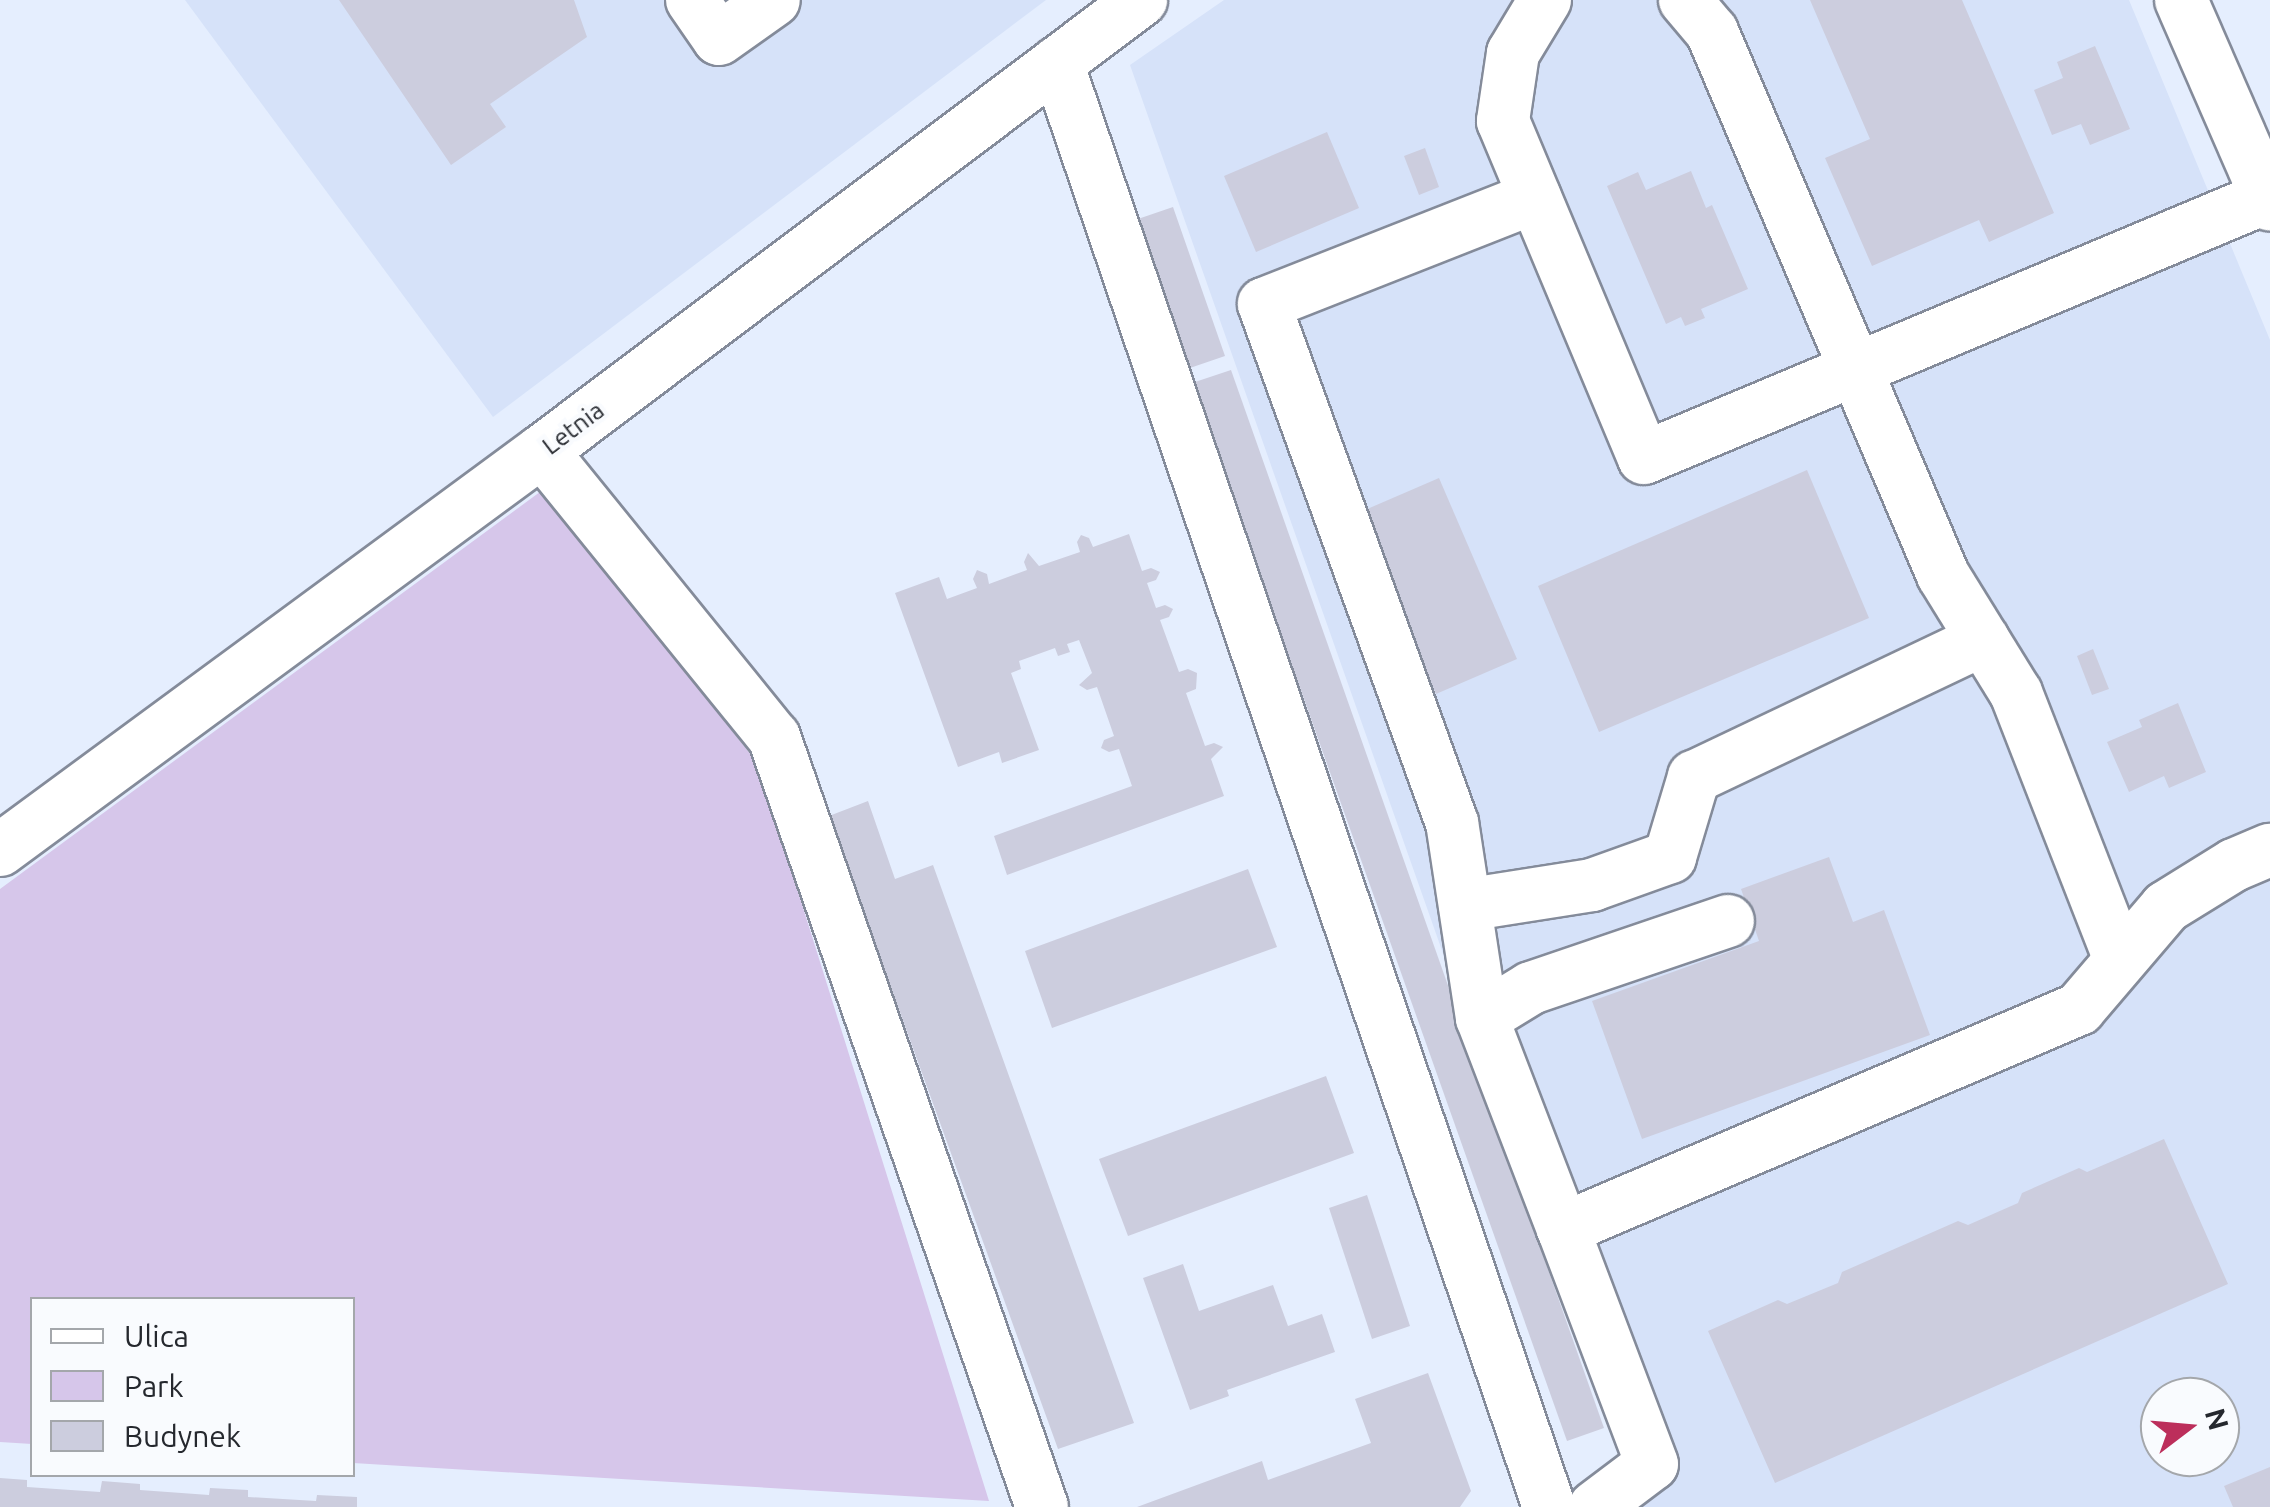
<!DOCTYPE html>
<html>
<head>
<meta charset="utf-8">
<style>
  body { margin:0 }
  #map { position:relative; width:2270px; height:1507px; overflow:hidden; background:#e5eefe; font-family:Ubuntu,sans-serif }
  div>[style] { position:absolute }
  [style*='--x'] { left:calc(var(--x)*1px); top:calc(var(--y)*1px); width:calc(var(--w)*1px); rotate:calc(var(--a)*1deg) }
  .built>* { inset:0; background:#d6e2f9 }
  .green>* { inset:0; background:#d6c6ea }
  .building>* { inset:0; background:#cccdde }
  .roads { filter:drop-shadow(2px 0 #848b9a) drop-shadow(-2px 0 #848b9a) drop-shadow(0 2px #848b9a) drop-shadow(0 -2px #848b9a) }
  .minor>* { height:52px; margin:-26px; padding:0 26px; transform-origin:26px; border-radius:26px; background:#fff }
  span { translate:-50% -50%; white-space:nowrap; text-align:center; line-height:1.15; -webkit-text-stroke:9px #f9fbfe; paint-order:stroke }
  .street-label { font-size:25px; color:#25282e }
  .legend { position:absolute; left:30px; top:1297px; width:325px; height:180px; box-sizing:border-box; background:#f9fbfe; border:2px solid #a4a7ab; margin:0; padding:12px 18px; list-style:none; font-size:30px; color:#25282e }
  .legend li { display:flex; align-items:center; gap:20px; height:50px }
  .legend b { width:50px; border:2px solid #a4a7ab }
  .north { position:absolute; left:2140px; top:1377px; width:100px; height:100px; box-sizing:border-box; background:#f9fbfe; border:2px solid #a4a7ab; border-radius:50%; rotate:74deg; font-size:28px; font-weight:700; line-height:40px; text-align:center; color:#25282e }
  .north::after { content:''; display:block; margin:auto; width:35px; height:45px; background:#bc2e5b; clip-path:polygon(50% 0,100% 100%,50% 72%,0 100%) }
</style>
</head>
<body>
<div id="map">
  <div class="built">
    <i style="clip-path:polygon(185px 0,1046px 0,493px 417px)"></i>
    <i style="clip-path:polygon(evenodd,1224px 0,2129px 0,2270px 340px,2270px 1507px,1638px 1507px,1130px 65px,1224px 0,2160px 1397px,2220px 1397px,2220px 1457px,2160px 1457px,2160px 1397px)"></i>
  </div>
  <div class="green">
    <i style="clip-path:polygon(544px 489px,758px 764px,989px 1501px,353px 1463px,352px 1300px,32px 1300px,32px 1444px,0 1442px,0 889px)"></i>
  </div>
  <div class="building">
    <i style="clip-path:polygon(339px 0,574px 0,587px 37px,490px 104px,506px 127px,451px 165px)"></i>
    <i style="clip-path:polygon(1810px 0,1962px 0,2054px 213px,1989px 242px,1979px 220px,1872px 266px,1825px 158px,1870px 139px)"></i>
    <i style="clip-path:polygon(2095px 46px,2130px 129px,2090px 145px,2081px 124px,2052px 135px,2034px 90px,2063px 78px,2057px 62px)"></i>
    <i style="clip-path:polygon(1327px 132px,1359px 208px,1256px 252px,1224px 176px)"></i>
    <i style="clip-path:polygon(1425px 148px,1439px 187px,1419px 195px,1404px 156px)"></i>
    <i style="clip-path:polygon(1691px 171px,1706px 208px,1712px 205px,1748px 289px,1701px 309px,1705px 318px,1685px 326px,1681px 317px,1666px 324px,1607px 186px,1638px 172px,1646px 190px)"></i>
    <i style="clip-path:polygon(1173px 207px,1225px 356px,1187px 369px,1135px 220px)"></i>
    <i style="clip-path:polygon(1231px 370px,1604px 1428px,1567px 1441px,1192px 383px)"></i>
    <i style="clip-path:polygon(1807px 470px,1869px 618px,1599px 732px,1538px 586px)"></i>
    <i style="clip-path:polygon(1439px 478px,1517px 659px,1436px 694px,1358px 513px)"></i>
    <i style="clip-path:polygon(1129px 534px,1142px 571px,1151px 568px,1160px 572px,1156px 580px,1147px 583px,1156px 608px,1165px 605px,1173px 609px,1169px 617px,1160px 620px,1179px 672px,1188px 669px,1197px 673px,1196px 689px,1186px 693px,1205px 746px,1214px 743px,1223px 747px,1211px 759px,1224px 796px,1007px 875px,994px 836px,1132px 786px,1119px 749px,1109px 752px,1101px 748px,1104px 740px,1114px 736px,1097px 687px,1087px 690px,1079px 685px,1092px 673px,1079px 640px,1067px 644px,1070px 652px,1058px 656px,1055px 648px,1019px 661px,1021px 669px,1011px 673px,1039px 750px,1002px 763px,999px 752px,958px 767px,895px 593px,939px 577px,947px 599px,977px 588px,973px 579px,977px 570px,987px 574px,989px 584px,1027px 570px,1024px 562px,1028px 553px,1039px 566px,1080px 552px,1077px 542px,1081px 535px,1089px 538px,1093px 547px)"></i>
    <i style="clip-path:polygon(2093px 649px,2109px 689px,2092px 695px,2077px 656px)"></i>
    <i style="clip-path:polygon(2178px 703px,2206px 772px,2169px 788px,2164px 776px,2129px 792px,2107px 742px,2142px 727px,2139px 720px)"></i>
    <i style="clip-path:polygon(868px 801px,895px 879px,933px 865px,1134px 1423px,1058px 1449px,829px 816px)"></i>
    <i style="clip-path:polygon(1829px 857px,1853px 922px,1884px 910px,1930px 1035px,1642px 1139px,1592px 1001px,1759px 941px,1741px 889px)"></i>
    <i style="clip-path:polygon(1248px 869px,1277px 947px,1052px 1028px,1025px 951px)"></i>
    <i style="clip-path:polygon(1326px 1076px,1354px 1153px,1128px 1236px,1099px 1159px)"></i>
    <i style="clip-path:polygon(2164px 1139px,2228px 1284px,1775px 1483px,1708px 1331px,1778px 1300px,1787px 1304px,1838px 1283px,1842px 1272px,1958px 1221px,1968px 1225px,2018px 1203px,2022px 1193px,2079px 1168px,2087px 1172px)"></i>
    <i style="clip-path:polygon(1367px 1195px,1410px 1326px,1372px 1339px,1329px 1208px)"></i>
    <i style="clip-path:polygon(1183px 1264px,1199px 1311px,1273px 1285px,1288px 1326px,1322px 1314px,1335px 1352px,1227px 1390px,1229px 1396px,1190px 1410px,1143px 1278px)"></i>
    <i style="clip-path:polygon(1428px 1373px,1471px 1491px,1460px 1507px,1137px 1507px,1262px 1461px,1268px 1480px,1371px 1443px,1355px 1399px)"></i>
    <i style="clip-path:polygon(2270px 1467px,2270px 1507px,2233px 1507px,2224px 1486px)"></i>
    <i style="clip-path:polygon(0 1478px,27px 1480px,27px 1487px,100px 1492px,102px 1481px,140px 1484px,140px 1490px,209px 1495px,210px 1488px,248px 1490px,248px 1497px,316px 1501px,317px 1495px,357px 1497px,357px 1507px,0 1507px)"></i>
  </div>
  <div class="roads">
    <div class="minor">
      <i style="--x:692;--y:0;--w:47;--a:55.3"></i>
      <i style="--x:719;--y:39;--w:67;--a:-35.3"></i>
      <i style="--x:1545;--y:0;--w:62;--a:121.1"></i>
      <i style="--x:1513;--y:53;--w:69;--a:98.4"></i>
      <i style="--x:1503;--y:121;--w:365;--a:67.3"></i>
      <i style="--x:1644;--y:458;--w:675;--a:-22.73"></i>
      <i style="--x:1685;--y:0;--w:42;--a:49.8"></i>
      <i style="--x:1712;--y:32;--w:590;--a:66.95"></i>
      <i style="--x:1943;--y:575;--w:139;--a:58.3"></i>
      <i style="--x:2016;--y:693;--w:283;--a:68.7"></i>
      <i style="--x:2181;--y:0;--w:223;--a:66.5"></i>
      <i style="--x:1057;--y:63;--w:1526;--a:71.18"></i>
      <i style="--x:542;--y:451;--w:368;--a:51"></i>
      <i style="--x:774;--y:737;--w:815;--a:70.81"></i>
      <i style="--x:0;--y:850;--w:673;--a:-36.36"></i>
      <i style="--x:542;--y:451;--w:750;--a:-36.98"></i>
      <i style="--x:1465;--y:905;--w:129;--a:-8.9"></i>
      <i style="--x:1592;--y:885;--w:83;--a:-19.7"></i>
      <i style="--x:1670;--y:857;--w:84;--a:-73.3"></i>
      <i style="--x:1694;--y:777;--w:320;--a:-25.4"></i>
      <i style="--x:1482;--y:1018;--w:197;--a:-98.7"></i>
      <i style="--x:1452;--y:823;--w:552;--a:-109.91"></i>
      <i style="--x:1264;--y:304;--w:291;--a:-21.5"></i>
      <i style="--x:1563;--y:1229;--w:226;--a:-111"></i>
      <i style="--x:1482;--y:1018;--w:57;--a:-31.5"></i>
      <i style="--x:1531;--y:988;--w:208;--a:-18.8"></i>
      <i style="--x:1595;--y:1507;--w:71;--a:-37"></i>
      <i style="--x:1652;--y:1464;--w:251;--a:-110.7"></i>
      <i style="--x:1563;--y:1229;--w:561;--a:-23.09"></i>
      <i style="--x:2079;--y:1009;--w:134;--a:-49.5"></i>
      <i style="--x:2166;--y:907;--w:80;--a:-31.7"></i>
      <i style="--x:2234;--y:865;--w:39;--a:-23"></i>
    </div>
  </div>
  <div class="street-label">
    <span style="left:573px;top:428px;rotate:-37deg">Letnia</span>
  </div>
  <ul class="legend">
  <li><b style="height:12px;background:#fff"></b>Ulica</li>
  <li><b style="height:28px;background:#d6c6ea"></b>Park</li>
  <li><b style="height:28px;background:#cccdde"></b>Budynek</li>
  </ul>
  <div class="north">N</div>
</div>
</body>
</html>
